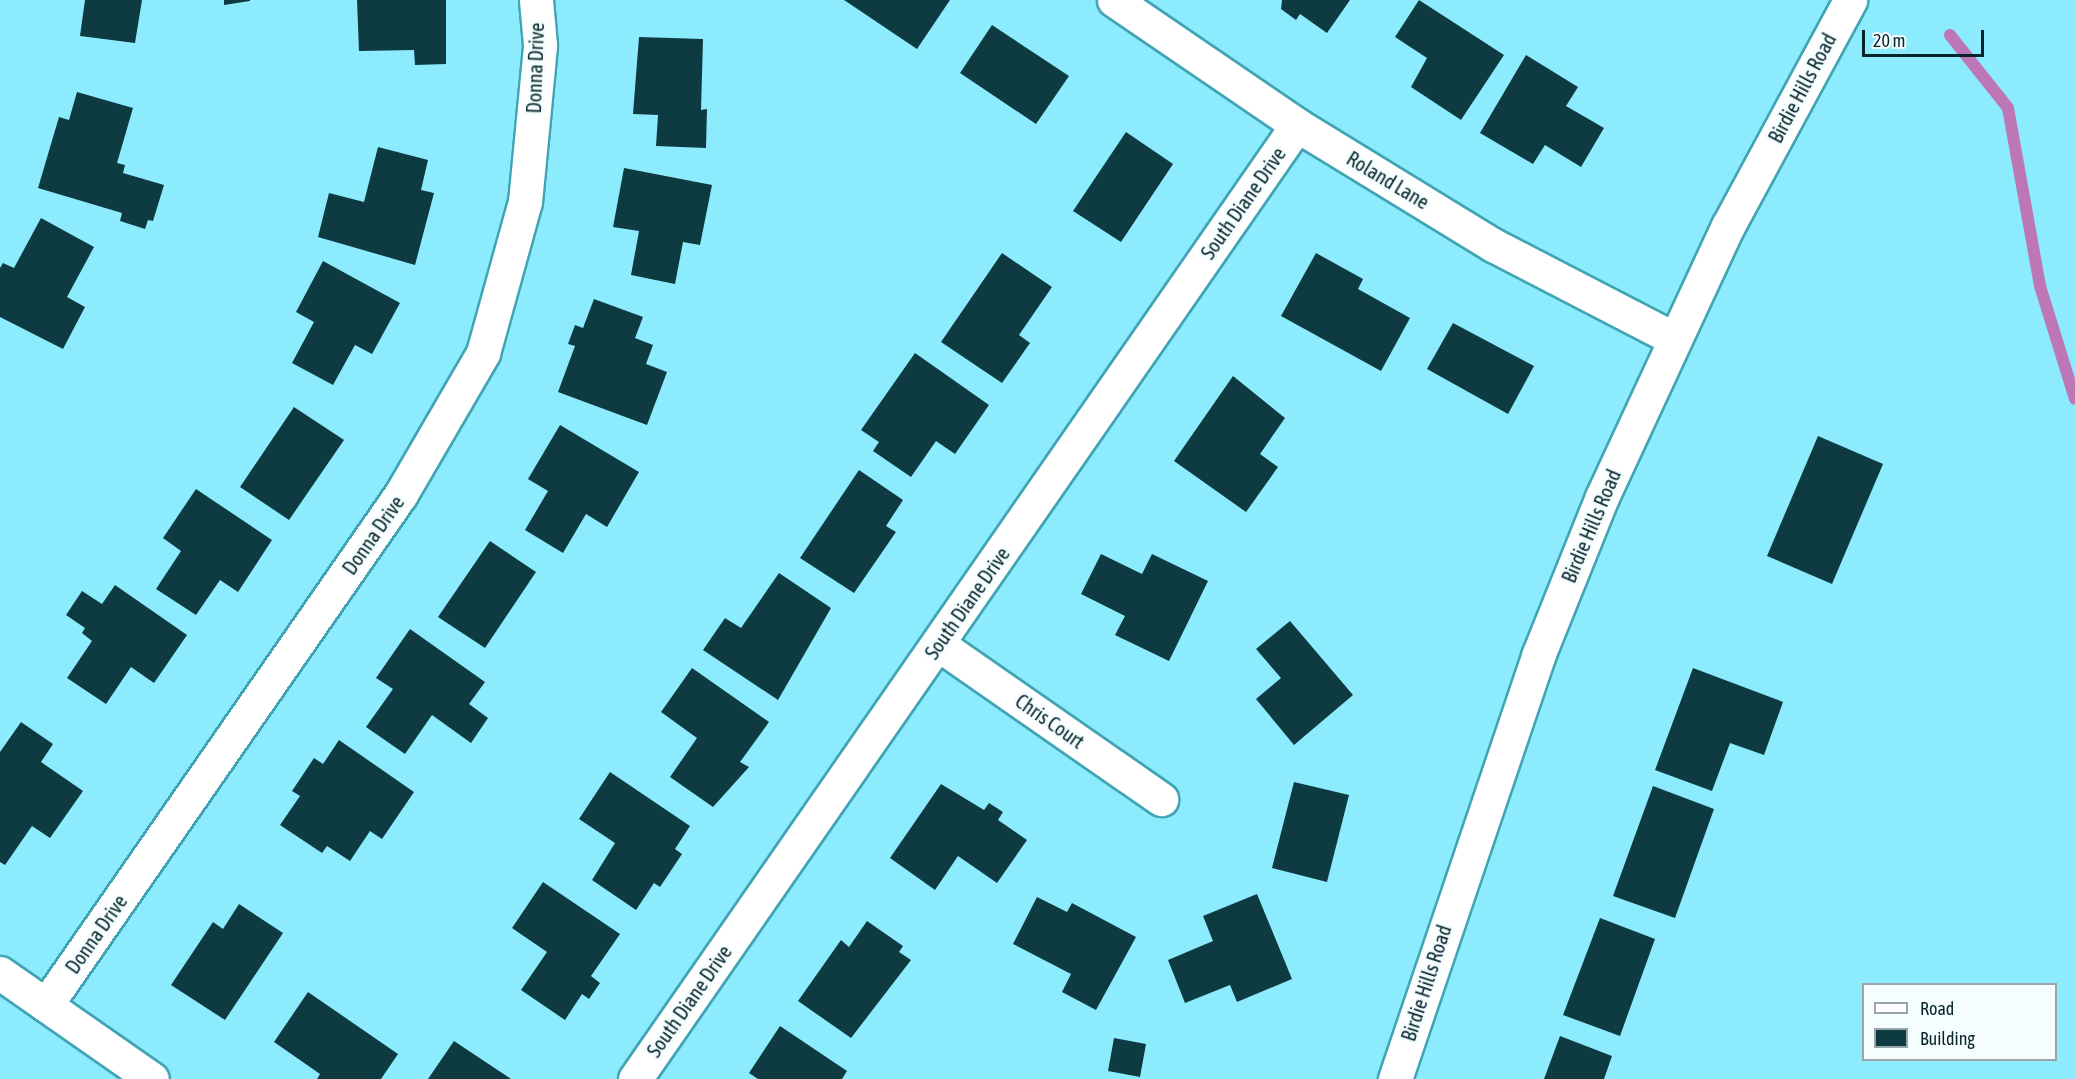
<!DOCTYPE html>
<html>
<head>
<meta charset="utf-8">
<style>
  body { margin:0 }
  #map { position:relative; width:2075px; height:1079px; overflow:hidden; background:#8cecfd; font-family:"Asap Condensed",sans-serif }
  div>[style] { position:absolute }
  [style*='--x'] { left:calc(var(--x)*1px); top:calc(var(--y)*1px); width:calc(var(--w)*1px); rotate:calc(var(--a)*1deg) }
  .stream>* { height:12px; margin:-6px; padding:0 6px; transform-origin:6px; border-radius:6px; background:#bd76b6 }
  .building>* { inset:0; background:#0e3b42 }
  .roads { filter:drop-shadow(2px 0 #41a4b4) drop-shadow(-2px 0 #41a4b4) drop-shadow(0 2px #41a4b4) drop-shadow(0 -2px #41a4b4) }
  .street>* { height:33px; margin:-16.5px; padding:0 16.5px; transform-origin:16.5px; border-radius:16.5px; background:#fff }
  .secondary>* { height:33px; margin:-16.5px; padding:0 16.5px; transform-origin:16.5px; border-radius:16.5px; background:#fff }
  span { translate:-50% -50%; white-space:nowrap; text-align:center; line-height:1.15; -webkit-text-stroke:6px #f5fdff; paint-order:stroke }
  .street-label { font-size:20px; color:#05252a }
  .legend { position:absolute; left:1862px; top:983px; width:195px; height:78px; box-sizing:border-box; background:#f5fdff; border:2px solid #95a7aa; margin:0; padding:8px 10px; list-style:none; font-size:18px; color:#05252a }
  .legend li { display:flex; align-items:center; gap:12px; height:30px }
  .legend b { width:30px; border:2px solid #95a7aa }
  .scale { position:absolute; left:1862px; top:30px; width:122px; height:27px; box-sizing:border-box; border:3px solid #05252a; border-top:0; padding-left:8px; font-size:18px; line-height:21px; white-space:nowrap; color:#05252a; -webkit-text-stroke:4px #f5fdff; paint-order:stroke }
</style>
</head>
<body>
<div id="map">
  <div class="stream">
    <i style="--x:1950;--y:35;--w:93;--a:51.5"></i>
    <i style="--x:2008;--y:108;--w:181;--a:79.8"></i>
    <i style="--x:2040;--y:286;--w:118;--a:72.8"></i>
  </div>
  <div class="building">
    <i style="clip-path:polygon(85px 0,142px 0,135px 43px,80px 36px)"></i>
    <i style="clip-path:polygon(224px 0,250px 0,250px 1px,224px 5px)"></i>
    <i style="clip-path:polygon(357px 0,446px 0,446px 64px,415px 65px,414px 50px,359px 51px)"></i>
    <i style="clip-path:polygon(844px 0,950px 0,917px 49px)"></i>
    <i style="clip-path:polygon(1282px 0,1350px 0,1327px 33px,1300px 14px,1296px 20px,1281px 9px)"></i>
    <i style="clip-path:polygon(1419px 0,1504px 55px,1461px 120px,1411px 87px,1427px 58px,1395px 37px)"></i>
    <i style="clip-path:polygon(992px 25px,1069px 76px,1036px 124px,960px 73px)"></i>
    <i style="clip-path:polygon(639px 37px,703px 39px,701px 110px,707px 109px,706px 148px,656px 146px,658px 115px,633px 114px)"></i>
    <i style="clip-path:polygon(1526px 55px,1578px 87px,1566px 106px,1604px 128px,1581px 167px,1545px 145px,1533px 164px,1480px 133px)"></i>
    <i style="clip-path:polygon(77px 92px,133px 108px,117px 163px,125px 165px,123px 173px,164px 185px,153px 221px,148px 220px,145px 229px,120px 221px,122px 213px,38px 188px,59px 117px,69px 120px)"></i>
    <i style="clip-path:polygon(1126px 132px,1173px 164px,1121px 242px,1073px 211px)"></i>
    <i style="clip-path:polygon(378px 147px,428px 160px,421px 190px,434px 193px,415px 265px,318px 237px,329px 193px,364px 202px)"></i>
    <i style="clip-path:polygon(624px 168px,712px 185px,700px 245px,683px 242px,675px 284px,631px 275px,639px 231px,613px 227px)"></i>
    <i style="clip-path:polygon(41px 218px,94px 247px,67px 297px,85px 307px,63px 349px,0 317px,0 268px,3px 263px,14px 268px)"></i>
    <i style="clip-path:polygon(1002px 253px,1052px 287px,1019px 335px,1030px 343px,1002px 383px,941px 342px)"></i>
    <i style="clip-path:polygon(1316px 253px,1363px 279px,1358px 289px,1410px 318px,1381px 371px,1281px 316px)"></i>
    <i style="clip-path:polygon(323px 261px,400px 303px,372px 354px,355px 345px,333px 385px,292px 363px,314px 322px,296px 312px)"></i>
    <i style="clip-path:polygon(594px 299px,643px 317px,635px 338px,653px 345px,646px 364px,667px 372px,647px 425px,558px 392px,575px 346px,568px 344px,575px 325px,583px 328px)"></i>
    <i style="clip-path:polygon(1453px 323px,1534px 366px,1508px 414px,1427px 369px)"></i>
    <i style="clip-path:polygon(915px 353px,989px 405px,955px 454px,936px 441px,911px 477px,873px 451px,879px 442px,861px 430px)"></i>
    <i style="clip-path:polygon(1233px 376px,1285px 418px,1260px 454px,1278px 467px,1246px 512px,1174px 461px)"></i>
    <i style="clip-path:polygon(294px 407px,344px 440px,289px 520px,240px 487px)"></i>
    <i style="clip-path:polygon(560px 425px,639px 472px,607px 527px,586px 514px,563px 553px,525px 530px,548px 491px,528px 479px)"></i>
    <i style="clip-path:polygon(1818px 436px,1883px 464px,1832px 584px,1767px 556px)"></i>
    <i style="clip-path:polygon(859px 470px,903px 500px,886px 526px,896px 532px,854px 593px,800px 558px)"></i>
    <i style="clip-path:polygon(196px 489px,272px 540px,238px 592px,220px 580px,196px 615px,156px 589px,181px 551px,163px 538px)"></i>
    <i style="clip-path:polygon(490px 541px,536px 572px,485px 648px,438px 617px)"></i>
    <i style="clip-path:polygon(1101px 554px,1142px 574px,1152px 554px,1208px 581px,1169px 661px,1115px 635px,1125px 616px,1081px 594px)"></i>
    <i style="clip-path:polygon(779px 573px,831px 608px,778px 700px,703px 650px,725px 618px,741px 628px)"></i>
    <i style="clip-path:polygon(115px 585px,187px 635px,154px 683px,131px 667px,106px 704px,67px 678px,92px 641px,82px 633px,85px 628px,66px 615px,82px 591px,102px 604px)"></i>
    <i style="clip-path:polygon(1290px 621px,1353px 695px,1294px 745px,1256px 699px,1281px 678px,1256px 649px)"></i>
    <i style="clip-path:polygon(410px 629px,485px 682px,469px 704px,488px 718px,471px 743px,432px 715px,405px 754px,366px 727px,393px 689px,376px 678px)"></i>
    <i style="clip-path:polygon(692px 668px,769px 722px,740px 762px,749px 767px,713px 807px,670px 777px,697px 738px,661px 712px)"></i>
    <i style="clip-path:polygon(1693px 668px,1783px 702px,1764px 755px,1730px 743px,1712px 791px,1655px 770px)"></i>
    <i style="clip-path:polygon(21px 722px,53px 744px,41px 762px,83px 791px,50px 838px,32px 826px,5px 865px,0 862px,0 752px)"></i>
    <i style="clip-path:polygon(339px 740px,414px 792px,382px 839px,370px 831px,350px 861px,327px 846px,322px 853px,280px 825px,300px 796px,292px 791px,314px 758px,323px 764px)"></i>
    <i style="clip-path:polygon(610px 772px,690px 826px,675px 849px,682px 854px,660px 887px,654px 883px,636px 910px,592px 880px,615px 843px,579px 819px)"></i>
    <i style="clip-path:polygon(1294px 782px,1349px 795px,1327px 882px,1272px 868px)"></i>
    <i style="clip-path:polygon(941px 784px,984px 810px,989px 803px,1003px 812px,998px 820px,1027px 840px,997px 883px,958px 856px,935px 890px,890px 858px)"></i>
    <i style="clip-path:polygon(1653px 786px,1714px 809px,1675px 918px,1613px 896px)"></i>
    <i style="clip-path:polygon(543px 882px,620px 934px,591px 976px,600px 983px,589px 999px,582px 994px,565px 1020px,521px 990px,547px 952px,512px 928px)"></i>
    <i style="clip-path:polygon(1257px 894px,1292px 979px,1237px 1002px,1230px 985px,1185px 1003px,1168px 960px,1213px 941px,1203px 916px)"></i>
    <i style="clip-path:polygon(1037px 897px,1067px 912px,1072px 903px,1136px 937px,1096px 1010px,1062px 992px,1071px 974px,1013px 944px)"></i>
    <i style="clip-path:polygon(239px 904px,283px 933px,225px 1020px,171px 985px,213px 922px,223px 929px)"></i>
    <i style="clip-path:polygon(1600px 918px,1655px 939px,1620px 1036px,1563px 1015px)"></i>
    <i style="clip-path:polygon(867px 921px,903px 946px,899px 952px,911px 960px,851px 1038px,798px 1001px,841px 940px,849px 947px)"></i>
    <i style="clip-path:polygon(308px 992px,398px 1054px,381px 1079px,317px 1079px,320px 1074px,274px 1042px)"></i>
    <i style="clip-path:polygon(780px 1026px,847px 1071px,842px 1079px,758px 1079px,749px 1073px)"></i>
    <i style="clip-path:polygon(1560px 1036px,1612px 1056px,1604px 1079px,1544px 1079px)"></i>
    <i style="clip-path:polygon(1114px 1038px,1146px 1044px,1140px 1077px,1108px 1071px)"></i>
    <i style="clip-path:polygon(454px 1041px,511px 1079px,428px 1079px)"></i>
  </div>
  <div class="roads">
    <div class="street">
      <i style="--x:1114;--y:0;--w:222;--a:34.3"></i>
      <i style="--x:1297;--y:125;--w:230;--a:31.5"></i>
      <i style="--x:1493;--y:245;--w:204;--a:27.4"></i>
      <i style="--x:938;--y:644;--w:272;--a:34.8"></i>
      <i style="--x:0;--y:973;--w:185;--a:34.9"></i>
      <i style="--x:46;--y:1005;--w:622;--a:-55.21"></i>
      <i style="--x:401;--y:494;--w:163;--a:-59.8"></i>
      <i style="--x:483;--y:353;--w:157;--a:-74.5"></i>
      <i style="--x:525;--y:202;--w:158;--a:-84.5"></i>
      <i style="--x:540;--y:45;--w:45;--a:-95.1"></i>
      <i style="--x:635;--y:1079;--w:1161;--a:-55.24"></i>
    </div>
    <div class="secondary">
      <i style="--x:1395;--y:1079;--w:447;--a:-71.3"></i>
      <i style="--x:1538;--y:656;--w:171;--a:-68.1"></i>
      <i style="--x:1602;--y:497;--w:299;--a:-65.1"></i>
      <i style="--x:1728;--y:226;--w:257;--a:-61.6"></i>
    </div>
  </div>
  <div class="street-label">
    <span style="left:535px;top:68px;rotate:-88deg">Donna Drive</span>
    <span style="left:1802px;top:88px;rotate:-62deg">Birdie Hills Road</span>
    <span style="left:1388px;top:180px;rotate:31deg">Roland Lane</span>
    <span style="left:1243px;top:203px;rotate:-55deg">South Diane Drive</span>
    <span style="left:1591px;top:526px;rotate:-67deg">Birdie Hills Road</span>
    <span style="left:373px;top:535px;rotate:-55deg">Donna Drive</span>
    <span style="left:967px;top:603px;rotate:-55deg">South Diane Drive</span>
    <span style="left:1050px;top:721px;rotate:35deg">Chris Court</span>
    <span style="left:96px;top:934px;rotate:-55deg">Donna Drive</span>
    <span style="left:1426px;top:983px;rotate:-72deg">Birdie Hills Road</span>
    <span style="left:689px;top:1001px;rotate:-55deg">South Diane Drive</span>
  </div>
  <ul class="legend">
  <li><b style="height:8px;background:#fff"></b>Road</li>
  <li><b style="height:16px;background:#0e3b42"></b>Building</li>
  </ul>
  <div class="scale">20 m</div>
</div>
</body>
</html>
